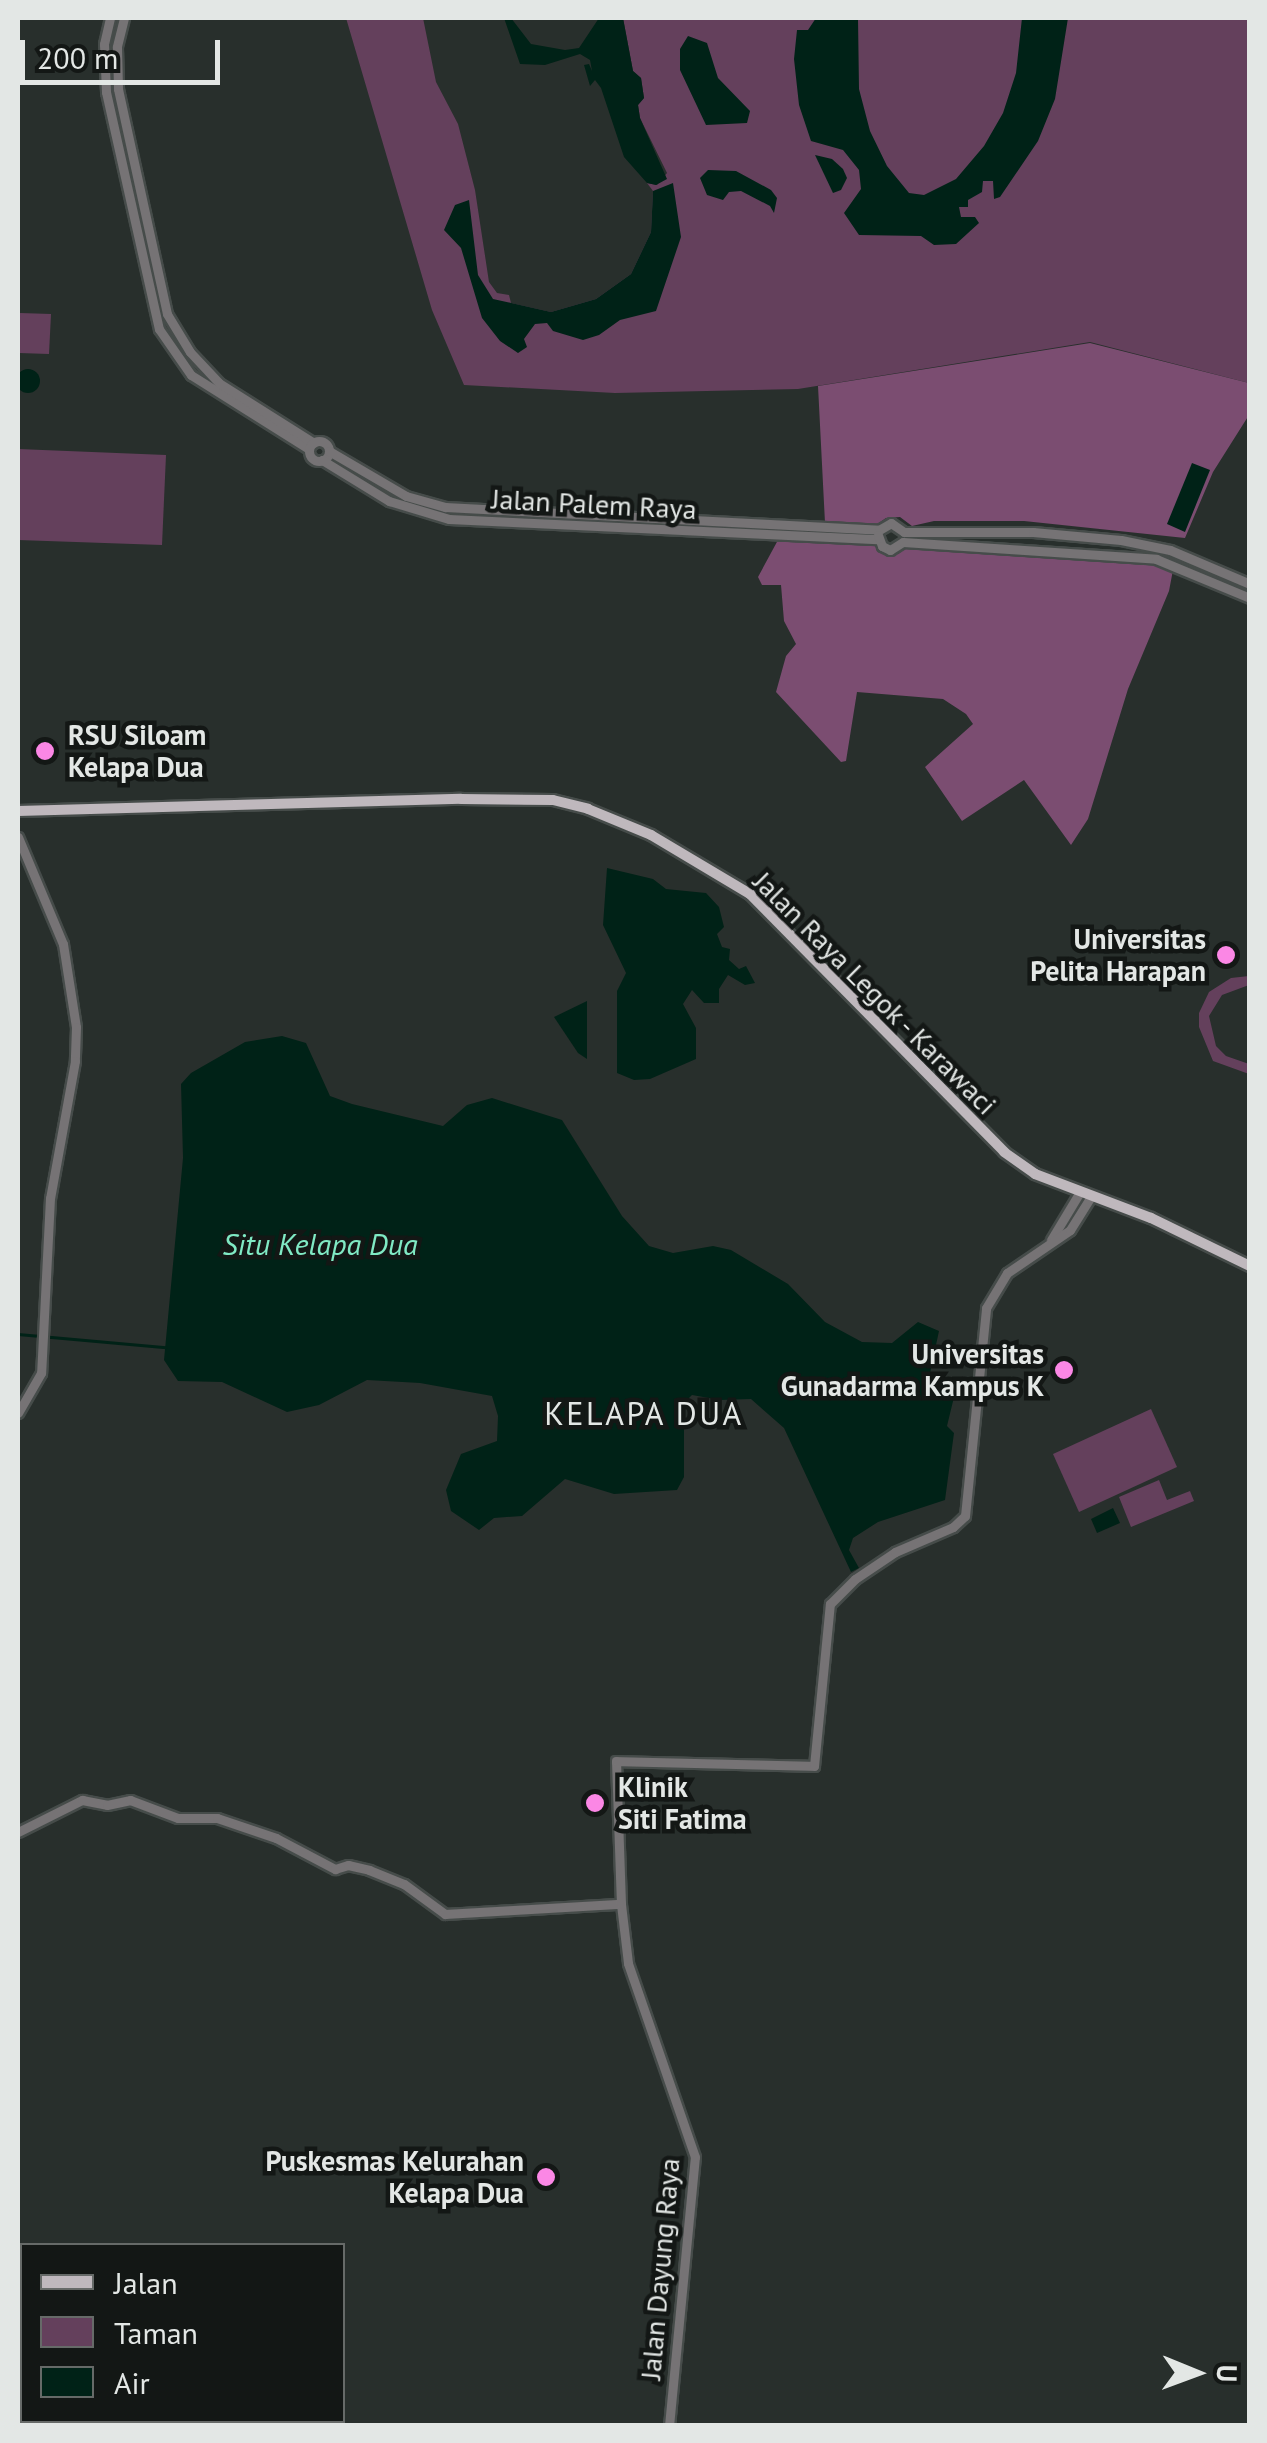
<!DOCTYPE html>
<html>
<head>
<meta charset="utf-8">
<style>
  body { margin:0 }
  #map { position:relative; width:1267px; height:2443px; overflow:hidden; background:#282f2c; font-family:"PT Sans",sans-serif }
  div>[style] { position:absolute }
  [style*='--x'] { left:calc(var(--x)*1px); top:calc(var(--y)*1px); width:calc(var(--w)*1px); rotate:calc(var(--a)*1deg) }
  .green>* { inset:0; background:#64405c }
  .forest>* { inset:0; background:#7b4d71 }
  .water>* { inset:0; background:#002217 }
  .round { border-radius:50% }
  .stream>* { height:2.5px; margin:-1.25px; padding:0 1.25px; transform-origin:1.25px; border-radius:1.25px; background:#002217 }
  .roads { filter:drop-shadow(2px 0 #464c4a) drop-shadow(-2px 0 #464c4a) drop-shadow(0 2px #464c4a) drop-shadow(0 -2px #464c4a) }
  .tertiary>* { height:9px; margin:-4.5px; padding:0 4.5px; transform-origin:4.5px; border-radius:4.5px; background:#767375 }
  .tertiary>.ring { margin:-4.5px; padding:0; box-sizing:content-box; background:none; border:9px solid #767375; border-radius:50% }
  .primary>* { height:10px; margin:-5px; padding:0 5px; transform-origin:5px; border-radius:5px; background:#bfb8bd }
  .dots>* { width:28px; height:28px; translate:-50% -50%; box-sizing:border-box; border:5px solid #131715; border-radius:50% }
  span { translate:-50% -50%; white-space:nowrap; text-align:center; line-height:1.15; -webkit-text-stroke:9px #131715; paint-order:stroke }
  .street-label { font-size:28px; color:#e3e7e5 }
  .poi-label { font-size:28px; color:#e3e7e5; font-weight:700 }
  .left { translate:0 -50%; text-align:left }
  .right { translate:-100% -50%; text-align:right }
  .water-label { font-size:30px; color:#80e9c4; font-style:italic }
  .quarter-label { font-size:32px; color:#e3e7e5; letter-spacing:2.5px }
  .frame { position:absolute; inset:0; border:20px solid #e3e7e5; pointer-events:none }
  .legend { position:absolute; left:20px; top:2243px; width:325px; height:180px; box-sizing:border-box; background:#131715; border:2px solid #666a68; margin:0; padding:12px 18px; list-style:none; font-size:30px; color:#e3e7e5 }
  .legend li { display:flex; align-items:center; gap:20px; height:50px }
  .legend b { width:50px; border:2px solid #666a68 }
  .north { position:absolute; left:1147px; top:2323px; width:100px; height:100px; -webkit-text-stroke:8px #131715; paint-order:stroke; rotate:91deg; font-size:28px; font-weight:700; line-height:40px; text-align:center; color:#e3e7e5 }
  .north::after { content:''; display:block; margin:auto; width:35px; height:45px; background:#e3e7e5; clip-path:polygon(50% 0,100% 100%,50% 72%,0 100%) }
  .scale { position:absolute; left:20px; top:40px; width:200px; height:45px; box-sizing:border-box; border:5px solid #e3e7e5; border-top:0; padding-left:12px; font-size:30px; line-height:35px; white-space:nowrap; color:#e3e7e5; -webkit-text-stroke:8px #131715; paint-order:stroke }
</style>
</head>
<body>
<div id="map">
  <div class="green">
    <i style="clip-path:polygon(346px 18px,423px 18px,436px 82px,458px 124px,475px 190px,489px 282px,497px 293px,509px 295px,511px 303px,551px 312px,596px 299px,631px 274px,651px 232px,653px 191px,647px 183px,657px 185px,667px 173px,640px 118px,638px 105px,644px 98px,641px 78px,633px 71px,623px 18px,1249px 18px,1249px 383px,1090px 342px,798px 389px,615px 393px,464px 385px,432px 310px)"></i>
    <i style="clip-path:polygon(20px 313px,51px 314px,49px 354px,19px 353px)"></i>
    <i style="clip-path:polygon(18px 449px,166px 455px,162px 545px,18px 540px)"></i>
    <i style="clip-path:polygon(1249px 976px,1249px 985px,1222px 995px,1209px 1016px,1216px 1046px,1226px 1056px,1249px 1064px,1249px 1074px,1213px 1061px,1199px 1027px,1199px 1013px,1209px 992px,1231px 978px)"></i>
    <i style="clip-path:polygon(1151px 1409px,1177px 1467px,1079px 1512px,1053px 1454px)"></i>
    <i style="clip-path:polygon(1159px 1480px,1167px 1500px,1190px 1491px,1194px 1501px,1131px 1527px,1119px 1497px)"></i>
  </div>
  <div class="forest">
    <i style="clip-path:polygon(1090px 343px,1249px 383px,1249px 415px,1213px 472px,1185px 538px,1024px 521px,934px 521px,912px 526px,900px 517px,886px 518px,876px 525px,825px 523px,818px 386px)"></i>
    <i style="clip-path:polygon(778px 540px,874px 545px,887px 554px,898px 554px,911px 545px,1132px 558px,1173px 570px,1169px 591px,1128px 689px,1088px 819px,1071px 845px,1024px 780px,962px 821px,925px 767px,973px 724px,966px 714px,943px 699px,857px 692px,846px 761px,841px 762px,776px 692px,786px 656px,796px 644px,784px 621px,781px 585px,762px 585px,758px 577px)"></i>
  </div>
  <div class="water">
    <i style="clip-path:polygon(504px 18px,511px 18px,531px 44px,565px 50px,579px 48px,599px 18px,623px 18px,633px 71px,641px 78px,644px 98px,638px 105px,640px 118px,667px 179px,656px 185px,647px 183px,624px 157px,601px 88px,595px 80px,590px 86px,584px 65px,589px 64px,592px 71px,590px 60px,580px 54px,545px 65px,520px 64px)"></i>
    <i style="clip-path:polygon(816px 18px,858px 18px,859px 89px,870px 131px,887px 166px,909px 193px,924px 195px,956px 179px,984px 146px,1003px 113px,1016px 73px,1022px 18px,1068px 18px,1055px 99px,1038px 141px,1000px 197px,994px 199px,993px 181px,983px 181px,982px 192px,968px 200px,968px 207px,959px 207px,961px 217px,975px 217px,979px 223px,956px 244px,934px 245px,921px 236px,859px 235px,844px 213px,861px 189px,859px 170px,843px 150px,811px 141px,799px 105px,794px 59px,797px 30px,808px 30px)"></i>
    <i style="clip-path:polygon(688px 36px,707px 43px,718px 78px,750px 111px,747px 123px,706px 125px,680px 70px,680px 49px)"></i>
    <i style="clip-path:polygon(815px 155px,832px 159px,843px 169px,847px 178px,841px 190px,833px 193px)"></i>
    <i style="clip-path:polygon(708px 170px,736px 171px,771px 190px,777px 198px,774px 213px,770px 206px,741px 191px,729px 192px,723px 200px,707px 195px,700px 178px)"></i>
    <i style="clip-path:polygon(673px 183px,681px 237px,656px 311px,620px 320px,599px 335px,583px 340px,553px 331px,547px 323px,535px 324px,524px 339px,527px 347px,518px 353px,500px 341px,482px 318px,461px 248px,444px 230px,455px 205px,469px 200px,478px 275px,493px 299px,551px 312px,596px 299px,631px 274px,651px 232px,653px 191px)"></i>
    <i class="round" style="left:16px;top:369px;width:24px;height:24px"></i>
    <i style="clip-path:polygon(1192px 463px,1210px 470px,1185px 532px,1167px 524px)"></i>
    <i style="clip-path:polygon(607px 868px,653px 879px,666px 889px,706px 893px,719px 907px,724px 927px,717px 934px,722px 947px,730px 949px,729px 960px,739px 969px,746px 966px,755px 983px,745px 985px,728px 975px,719px 989px,719px 1003px,704px 1003px,692px 990px,683px 1004px,696px 1028px,696px 1059px,650px 1079px,634px 1080px,617px 1073px,617px 991px,626px 973px,603px 925px)"></i>
    <i style="clip-path:polygon(587px 1001px,587px 1059px,578px 1053px,554px 1017px)"></i>
    <i style="clip-path:polygon(282px 1036px,306px 1043px,330px 1096px,352px 1104px,443px 1126px,467px 1105px,492px 1098px,562px 1120px,622px 1216px,649px 1246px,673px 1253px,713px 1246px,731px 1250px,788px 1284px,825px 1322px,862px 1342px,892px 1343px,918px 1322px,939px 1331px,927px 1387px,955px 1393px,947px 1426px,954px 1433px,945px 1500px,878px 1522px,853px 1538px,849px 1550px,859px 1568px,851px 1572px,784px 1428px,751px 1399px,720px 1400px,692px 1395px,684px 1403px,684px 1477px,677px 1490px,614px 1494px,565px 1479px,522px 1516px,494px 1518px,479px 1530px,451px 1511px,446px 1490px,461px 1454px,497px 1441px,498px 1416px,492px 1396px,420px 1383px,367px 1380px,319px 1405px,287px 1412px,222px 1382px,178px 1381px,164px 1360px,183px 1158px,181px 1084px,191px 1073px,245px 1042px)"></i>
    <i style="clip-path:polygon(1113px 1508px,1120px 1523px,1097px 1533px,1091px 1519px)"></i>
  </div>
  <div class="stream">
    <i style="--x:18;--y:1334;--w:148;--a:5.1"></i>
  </div>
  <div class="roads">
    <div class="tertiary">
      <i style="--x:110;--y:18;--w:27;--a:103"></i>
      <i style="--x:104;--y:44;--w:48;--a:87.6"></i>
      <i style="--x:106;--y:92;--w:243;--a:77.4"></i>
      <i style="--x:159;--y:329;--w:56;--a:55.2"></i>
      <i style="--x:191;--y:375;--w:139;--a:32.1"></i>
      <i style="--x:124;--y:18;--w:30;--a:104"></i>
      <i style="--x:117;--y:47;--w:42;--a:88.6"></i>
      <i style="--x:118;--y:89;--w:230;--a:77.7"></i>
      <i style="--x:167;--y:314;--w:44;--a:58.8"></i>
      <i style="--x:190;--y:352;--w:42;--a:46.9"></i>
      <i style="--x:219;--y:383;--w:112;--a:32.3"></i>
      <i class="ring" style="left:309px;top:441px;width:11px;height:11px"></i>
      <i style="--x:329;--y:451;--w:89;--a:30.3"></i>
      <i style="--x:406;--y:496;--w:41;--a:15.8"></i>
      <i style="--x:445;--y:507;--w:435;--a:3"></i>
      <i style="--x:322;--y:460;--w:79;--a:31.5"></i>
      <i style="--x:389;--y:501;--w:63;--a:16.7"></i>
      <i style="--x:449;--y:519;--w:429;--a:2.7"></i>
      <i style="--x:879;--y:530;--w:14;--a:-30"></i>
      <i style="--x:891;--y:523;--w:16;--a:35"></i>
      <i style="--x:904;--y:532;--w:129;--a:0"></i>
      <i style="--x:1033;--y:532;--w:88;--a:5.2"></i>
      <i style="--x:1121;--y:540;--w:50;--a:11.5"></i>
      <i style="--x:1170;--y:550;--w:87;--a:23"></i>
      <i style="--x:878;--y:535;--w:12;--a:70"></i>
      <i style="--x:882;--y:546;--w:9;--a:27"></i>
      <i style="--x:890;--y:550;--w:15;--a:-32"></i>
      <i style="--x:903;--y:542;--w:254;--a:3.8"></i>
      <i style="--x:1156;--y:559;--w:102;--a:22.5"></i>
      <i style="--x:18;--y:837;--w:116;--a:67.2"></i>
      <i style="--x:63;--y:944;--w:84;--a:81.1"></i>
      <i style="--x:76;--y:1027;--w:34;--a:92"></i>
      <i style="--x:75;--y:1061;--w:139;--a:100.3"></i>
      <i style="--x:50;--y:1198;--w:175;--a:92.9"></i>
      <i style="--x:41;--y:1373;--w:46;--a:119.9"></i>
      <i style="--x:1051;--y:1240;--w:56;--a:-58.9"></i>
      <i style="--x:18;--y:1832;--w:72;--a:-26.6"></i>
      <i style="--x:82;--y:1800;--w:25;--a:11"></i>
      <i style="--x:107;--y:1805;--w:24;--a:-12"></i>
      <i style="--x:130;--y:1800;--w:51;--a:20.6"></i>
      <i style="--x:178;--y:1818;--w:39;--a:0"></i>
      <i style="--x:217;--y:1818;--w:62;--a:18.7"></i>
      <i style="--x:276;--y:1838;--w:67;--a:27.7"></i>
      <i style="--x:335;--y:1869;--w:14;--a:-17"></i>
      <i style="--x:348;--y:1865;--w:22;--a:13"></i>
      <i style="--x:369;--y:1870;--w:38;--a:22"></i>
      <i style="--x:404;--y:1884;--w:51;--a:36.2"></i>
      <i style="--x:445;--y:1914;--w:176;--a:-3.3"></i>
      <i style="--x:669;--y:2426;--w:270;--a:-84.5"></i>
      <i style="--x:695;--y:2157;--w:205;--a:-109.1"></i>
      <i style="--x:628;--y:1963;--w:59;--a:-96.8"></i>
      <i style="--x:621;--y:1904;--w:143;--a:-92"></i>
      <i style="--x:616;--y:1761;--w:198;--a:1.4"></i>
      <i style="--x:814;--y:1766;--w:163;--a:-84.4"></i>
      <i style="--x:830;--y:1604;--w:35;--a:-45"></i>
      <i style="--x:855;--y:1579;--w:48;--a:-34"></i>
      <i style="--x:895;--y:1552;--w:63;--a:-23.3"></i>
      <i style="--x:953;--y:1527;--w:16;--a:-43"></i>
      <i style="--x:965;--y:1516;--w:209;--a:-84.2"></i>
      <i style="--x:986;--y:1308;--w:41;--a:-59"></i>
      <i style="--x:1007;--y:1273;--w:76;--a:-34.3"></i>
      <i style="--x:1070;--y:1230;--w:40;--a:-58"></i>
    </div>
    <div class="primary">
      <i style="--x:18;--y:811;--w:443;--a:-1.6"></i>
      <i style="--x:461;--y:799;--w:92;--a:0.6"></i>
      <i style="--x:553;--y:800;--w:36;--a:14"></i>
      <i style="--x:588;--y:809;--w:68;--a:22.4"></i>
      <i style="--x:651;--y:835;--w:115;--a:30.8"></i>
      <i style="--x:750;--y:894;--w:362;--a:45.4"></i>
      <i style="--x:1004;--y:1152;--w:38;--a:35"></i>
      <i style="--x:1035;--y:1174;--w:124;--a:20.8"></i>
      <i style="--x:1151;--y:1218;--w:110;--a:25.9"></i>
    </div>
  </div>
  <div class="dots">
    <i style="left:45px;top:751px;background:#fb87e5"></i>
    <i style="left:1226px;top:955px;background:#fb87e5"></i>
    <i style="left:1064px;top:1370px;background:#fb87e5"></i>
    <i style="left:595px;top:1803px;background:#fb87e5"></i>
    <i style="left:546px;top:2177px;background:#fb87e5"></i>
  </div>
  <div class="street-label">
    <span style="left:594px;top:504px;rotate:3deg">Jalan Palem Raya</span>
    <span style="left:875px;top:993px;rotate:45deg">Jalan Raya Legok - Karawaci</span>
    <span style="left:660px;top:2269px;rotate:-85deg">Jalan Dayung Raya</span>
  </div>
  <div class="poi-label">
    <span class="left" style="left:68px;top:751px">RSU Siloam<br>Kelapa Dua</span>
    <span class="right" style="left:1206px;top:955px">Universitas<br>Pelita Harapan</span>
    <span class="right" style="left:1044px;top:1370px">Universitas<br>Gunadarma Kampus K</span>
    <span class="left" style="left:618px;top:1803px">Klinik<br>Siti Fatima</span>
    <span class="right" style="left:524px;top:2177px">Puskesmas Kelurahan<br>Kelapa Dua</span>
  </div>
  <div class="water-label">
    <span style="left:320px;top:1244px">Situ Kelapa Dua</span>
  </div>
  <div class="quarter-label">
    <span style="left:644px;top:1413px">KELAPA DUA</span>
  </div>
  <div class="frame"></div>
  <ul class="legend">
  <li><b style="height:12px;background:#bfb8bd"></b>Jalan</li>
  <li><b style="height:28px;background:#64405c"></b>Taman</li>
  <li><b style="height:28px;background:#002217"></b>Air</li>
  </ul>
  <div class="north">U</div>
  <div class="scale">200 m</div>
</div>
</body>
</html>
